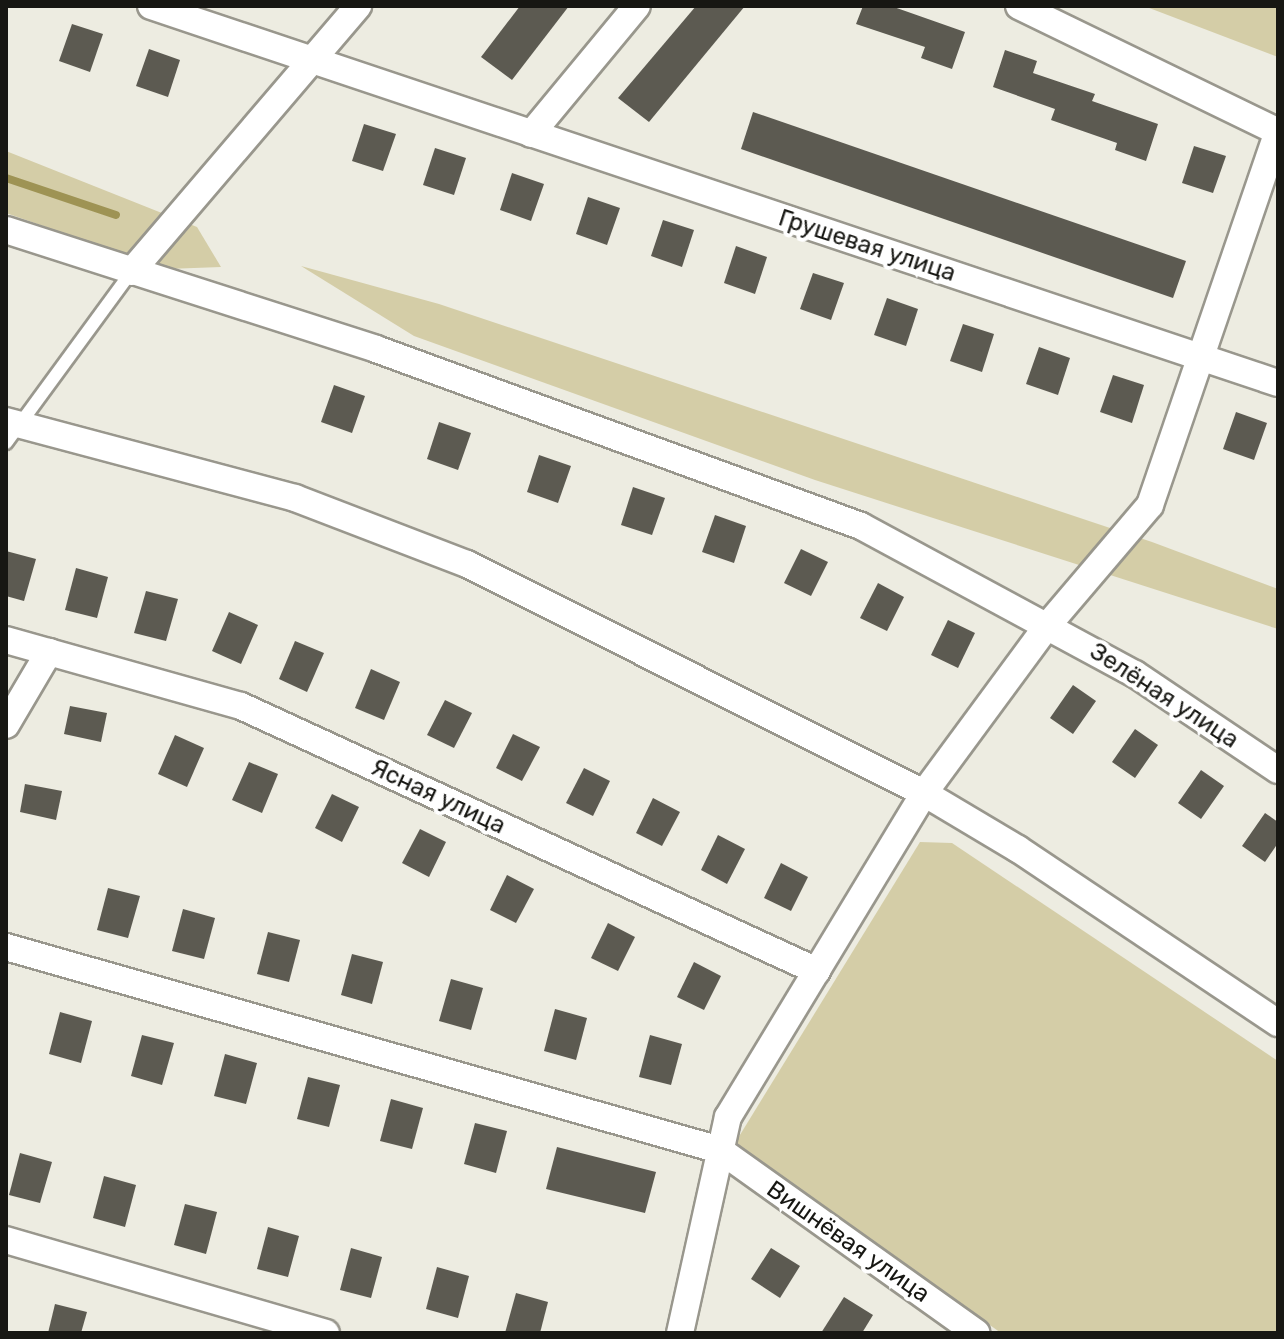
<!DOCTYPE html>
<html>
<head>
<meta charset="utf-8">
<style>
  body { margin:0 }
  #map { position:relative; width:1284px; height:1339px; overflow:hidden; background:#edece1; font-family:Rubik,sans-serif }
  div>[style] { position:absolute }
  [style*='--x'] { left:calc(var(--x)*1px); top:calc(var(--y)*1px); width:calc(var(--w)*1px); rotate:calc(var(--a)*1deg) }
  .green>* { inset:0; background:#d4cda7 }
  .stream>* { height:8px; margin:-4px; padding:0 4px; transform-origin:4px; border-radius:4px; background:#9e9354 }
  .building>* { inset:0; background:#5c5a51 }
  .roads { filter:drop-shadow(2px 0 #99978d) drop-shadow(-2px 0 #99978d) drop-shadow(0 2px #99978d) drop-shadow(0 -2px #99978d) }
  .lane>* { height:12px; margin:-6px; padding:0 6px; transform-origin:6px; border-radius:6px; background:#fff }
  .street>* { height:26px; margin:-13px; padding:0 13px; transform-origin:13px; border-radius:13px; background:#fff }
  span { translate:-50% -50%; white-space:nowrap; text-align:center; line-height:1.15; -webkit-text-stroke:8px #fff; paint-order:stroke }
  .street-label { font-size:24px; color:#171713 }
  .frame { position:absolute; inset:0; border:8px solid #171713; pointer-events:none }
</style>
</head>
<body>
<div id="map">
  <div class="green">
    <i style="clip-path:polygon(1144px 6px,1278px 6px,1278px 57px)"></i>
    <i style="clip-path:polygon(6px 151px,197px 227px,221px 267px,167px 269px,6px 213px)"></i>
    <i style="clip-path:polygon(301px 266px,439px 304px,1152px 542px,1278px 589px,1278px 629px,815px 480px,414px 336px)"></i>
    <i style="clip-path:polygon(920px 842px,952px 843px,1278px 1061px,1278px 1333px,1001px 1333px,735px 1143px)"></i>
  </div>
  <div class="stream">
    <i style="--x:6;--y:178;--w:116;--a:18.6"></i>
  </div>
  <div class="building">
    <i style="clip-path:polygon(520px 6px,569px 6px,512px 80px,481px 57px)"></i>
    <i style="clip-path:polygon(696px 6px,745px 6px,649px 122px,618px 98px)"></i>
    <i style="clip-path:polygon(863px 6px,891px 6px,965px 32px,952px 69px,921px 58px,925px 47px,856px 24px)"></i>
    <i style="clip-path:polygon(72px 24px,103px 34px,90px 72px,59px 61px)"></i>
    <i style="clip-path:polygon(149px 49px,180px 60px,168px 97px,136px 86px)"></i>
    <i style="clip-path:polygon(1005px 50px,1037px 61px,1033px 73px,1095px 94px,1092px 101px,1158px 124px,1146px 161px,1115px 150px,1117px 143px,1051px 120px,1055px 109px,993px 87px)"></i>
    <i style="clip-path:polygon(753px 112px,1186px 261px,1173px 298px,741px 149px)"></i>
    <i style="clip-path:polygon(364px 124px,396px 134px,383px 171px,352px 161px)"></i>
    <i style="clip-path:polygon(1194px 146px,1226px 156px,1213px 193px,1182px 183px)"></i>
    <i style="clip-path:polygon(435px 148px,466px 158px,454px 195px,423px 185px)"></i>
    <i style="clip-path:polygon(512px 173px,544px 184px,531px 221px,500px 210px)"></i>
    <i style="clip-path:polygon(588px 197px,620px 208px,607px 245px,576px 234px)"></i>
    <i style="clip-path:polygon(663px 220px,694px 230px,682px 267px,651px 256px)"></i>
    <i style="clip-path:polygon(736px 246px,767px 257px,755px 294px,724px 283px)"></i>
    <i style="clip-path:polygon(813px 273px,844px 283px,831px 320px,800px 309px)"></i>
    <i style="clip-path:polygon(887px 298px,918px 309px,906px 346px,874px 335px)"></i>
    <i style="clip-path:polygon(963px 324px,994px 334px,982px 372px,950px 361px)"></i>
    <i style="clip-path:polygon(1039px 347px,1070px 358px,1058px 395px,1026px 384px)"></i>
    <i style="clip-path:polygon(1113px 375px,1144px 385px,1132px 423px,1100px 412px)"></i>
    <i style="clip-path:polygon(334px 385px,365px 396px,352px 433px,321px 422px)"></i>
    <i style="clip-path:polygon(1236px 412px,1267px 423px,1254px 460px,1223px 449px)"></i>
    <i style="clip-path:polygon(439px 422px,471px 433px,458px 470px,427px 459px)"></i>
    <i style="clip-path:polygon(539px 455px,571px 466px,558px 503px,527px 492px)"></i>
    <i style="clip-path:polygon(633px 487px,665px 498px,652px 535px,621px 525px)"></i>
    <i style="clip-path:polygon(715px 515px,746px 526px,734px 563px,702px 552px)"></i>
    <i style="clip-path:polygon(801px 549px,828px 562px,811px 596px,784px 583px)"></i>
    <i style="clip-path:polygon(6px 551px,36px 559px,24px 601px,6px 596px)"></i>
    <i style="clip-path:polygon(76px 568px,108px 577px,97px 618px,65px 610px)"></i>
    <i style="clip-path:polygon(878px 583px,904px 597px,887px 631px,860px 618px)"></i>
    <i style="clip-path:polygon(146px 591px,178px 599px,166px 641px,134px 633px)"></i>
    <i style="clip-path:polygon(229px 612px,258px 625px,241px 664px,212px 651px)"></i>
    <i style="clip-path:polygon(948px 620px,975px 633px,958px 668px,931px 655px)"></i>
    <i style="clip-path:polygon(295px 641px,324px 653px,307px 692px,279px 679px)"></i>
    <i style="clip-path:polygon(371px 669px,400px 682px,384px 720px,355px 708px)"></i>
    <i style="clip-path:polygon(1073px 685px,1096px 701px,1073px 734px,1050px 718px)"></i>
    <i style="clip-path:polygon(445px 700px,472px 713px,454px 748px,427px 735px)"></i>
    <i style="clip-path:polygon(70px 706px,107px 713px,101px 742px,64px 734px)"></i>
    <i style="clip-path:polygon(1135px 729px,1158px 745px,1135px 778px,1112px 762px)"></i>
    <i style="clip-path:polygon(513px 734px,540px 747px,522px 781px,496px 768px)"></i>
    <i style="clip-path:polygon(175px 735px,204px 748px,187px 787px,158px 774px)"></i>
    <i style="clip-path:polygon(249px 762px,278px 774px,262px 813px,232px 800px)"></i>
    <i style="clip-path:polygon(584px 768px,610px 781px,593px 816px,566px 803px)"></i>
    <i style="clip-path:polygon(1201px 770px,1224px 786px,1201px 819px,1178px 803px)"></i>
    <i style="clip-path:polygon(25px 784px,62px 791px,56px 820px,20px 812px)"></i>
    <i style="clip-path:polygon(332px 794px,359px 807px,342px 842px,315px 828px)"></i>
    <i style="clip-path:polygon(653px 798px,680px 812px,662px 846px,636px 833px)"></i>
    <i style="clip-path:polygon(1265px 813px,1278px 822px,1278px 843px,1265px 862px,1242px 846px)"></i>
    <i style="clip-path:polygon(420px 829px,446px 842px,429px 877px,402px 863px)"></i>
    <i style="clip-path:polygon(718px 835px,745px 849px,727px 884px,701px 870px)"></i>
    <i style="clip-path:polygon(781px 863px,808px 877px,791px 911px,764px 898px)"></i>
    <i style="clip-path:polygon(507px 875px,534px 889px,516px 923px,490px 910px)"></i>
    <i style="clip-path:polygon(108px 888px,140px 896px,128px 938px,97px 930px)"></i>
    <i style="clip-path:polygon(183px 909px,215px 918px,204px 959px,172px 951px)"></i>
    <i style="clip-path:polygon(608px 923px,635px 937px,618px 971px,591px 958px)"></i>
    <i style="clip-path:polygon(268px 932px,300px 940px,289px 982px,257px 974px)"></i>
    <i style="clip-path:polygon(352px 954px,383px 962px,372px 1004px,341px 995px)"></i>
    <i style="clip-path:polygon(694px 962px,721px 976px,704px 1010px,677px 997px)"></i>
    <i style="clip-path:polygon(451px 979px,483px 988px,471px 1030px,439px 1021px)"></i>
    <i style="clip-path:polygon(555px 1009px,587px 1018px,576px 1060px,544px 1051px)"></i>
    <i style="clip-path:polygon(60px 1012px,92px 1021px,81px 1063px,49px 1054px)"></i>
    <i style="clip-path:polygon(142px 1035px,174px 1043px,162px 1085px,131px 1076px)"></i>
    <i style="clip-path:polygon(650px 1035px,682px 1044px,671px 1085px,639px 1077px)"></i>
    <i style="clip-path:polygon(225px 1054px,257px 1063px,246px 1104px,214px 1096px)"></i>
    <i style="clip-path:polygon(308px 1077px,340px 1085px,329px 1127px,297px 1119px)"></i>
    <i style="clip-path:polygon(391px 1099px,423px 1108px,412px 1149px,380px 1141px)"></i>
    <i style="clip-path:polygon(475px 1123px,507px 1131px,496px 1173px,464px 1164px)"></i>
    <i style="clip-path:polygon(557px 1147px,656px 1172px,645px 1213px,546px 1189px)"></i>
    <i style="clip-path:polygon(20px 1153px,52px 1162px,40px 1203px,9px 1195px)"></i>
    <i style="clip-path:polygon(104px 1176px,136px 1185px,125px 1227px,93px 1218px)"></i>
    <i style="clip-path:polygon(185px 1204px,217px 1212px,206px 1254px,174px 1245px)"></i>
    <i style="clip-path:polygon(268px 1227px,299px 1236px,288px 1277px,257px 1269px)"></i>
    <i style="clip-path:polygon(351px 1248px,382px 1257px,371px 1298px,340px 1290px)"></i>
    <i style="clip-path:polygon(771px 1248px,800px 1266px,780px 1298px,751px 1279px)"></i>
    <i style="clip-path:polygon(437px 1267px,469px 1276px,458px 1318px,426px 1309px)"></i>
    <i style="clip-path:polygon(516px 1293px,548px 1302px,540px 1333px,505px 1333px)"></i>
    <i style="clip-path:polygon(844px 1297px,873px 1315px,862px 1333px,821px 1333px)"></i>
    <i style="clip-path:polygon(55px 1304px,87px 1312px,81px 1333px,48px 1333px)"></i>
  </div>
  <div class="roads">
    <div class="lane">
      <i style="--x:6;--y:443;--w:212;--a:-53.8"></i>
    </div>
    <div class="street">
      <i style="--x:151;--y:6;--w:1188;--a:18.5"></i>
      <i style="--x:1019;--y:6;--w:288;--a:25.9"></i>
      <i style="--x:531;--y:134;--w:166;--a:-50.4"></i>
      <i style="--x:6;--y:230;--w:389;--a:17.8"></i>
      <i style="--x:376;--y:349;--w:516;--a:20.05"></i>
      <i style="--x:861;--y:526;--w:311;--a:28.4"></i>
      <i style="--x:1135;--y:674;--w:172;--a:33.9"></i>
      <i style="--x:131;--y:272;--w:350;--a:-49.5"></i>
      <i style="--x:6;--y:421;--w:299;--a:14.9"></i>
      <i style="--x:295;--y:498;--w:184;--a:21"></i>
      <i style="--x:467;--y:564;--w:511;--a:26.62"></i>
      <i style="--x:924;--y:793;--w:109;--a:30.8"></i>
      <i style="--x:1018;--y:849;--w:313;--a:33.8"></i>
      <i style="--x:6;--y:640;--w:244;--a:15.7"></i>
      <i style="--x:241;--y:706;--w:634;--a:24.71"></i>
      <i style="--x:6;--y:725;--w:85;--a:-59.5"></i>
      <i style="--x:6;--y:947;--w:742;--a:15.87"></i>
      <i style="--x:720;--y:1150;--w:315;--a:35.5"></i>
      <i style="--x:6;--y:1240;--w:333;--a:16.2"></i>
      <i style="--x:680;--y:1333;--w:221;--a:-77.5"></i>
      <i style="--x:728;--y:1117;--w:379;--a:-58.8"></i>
      <i style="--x:924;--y:793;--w:209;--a:-53.6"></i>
      <i style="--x:1048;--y:625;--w:157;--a:-49.6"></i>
      <i style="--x:1150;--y:505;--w:394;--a:-71.1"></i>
    </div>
  </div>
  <div class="street-label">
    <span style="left:867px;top:246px;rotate:18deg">Грушевая улица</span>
    <span style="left:1164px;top:696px;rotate:33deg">Зелёная улица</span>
    <span style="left:438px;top:797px;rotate:25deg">Ясная улица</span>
    <span style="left:848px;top:1242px;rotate:35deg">Вишнёвая улица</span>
  </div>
  <div class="frame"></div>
</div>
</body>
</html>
